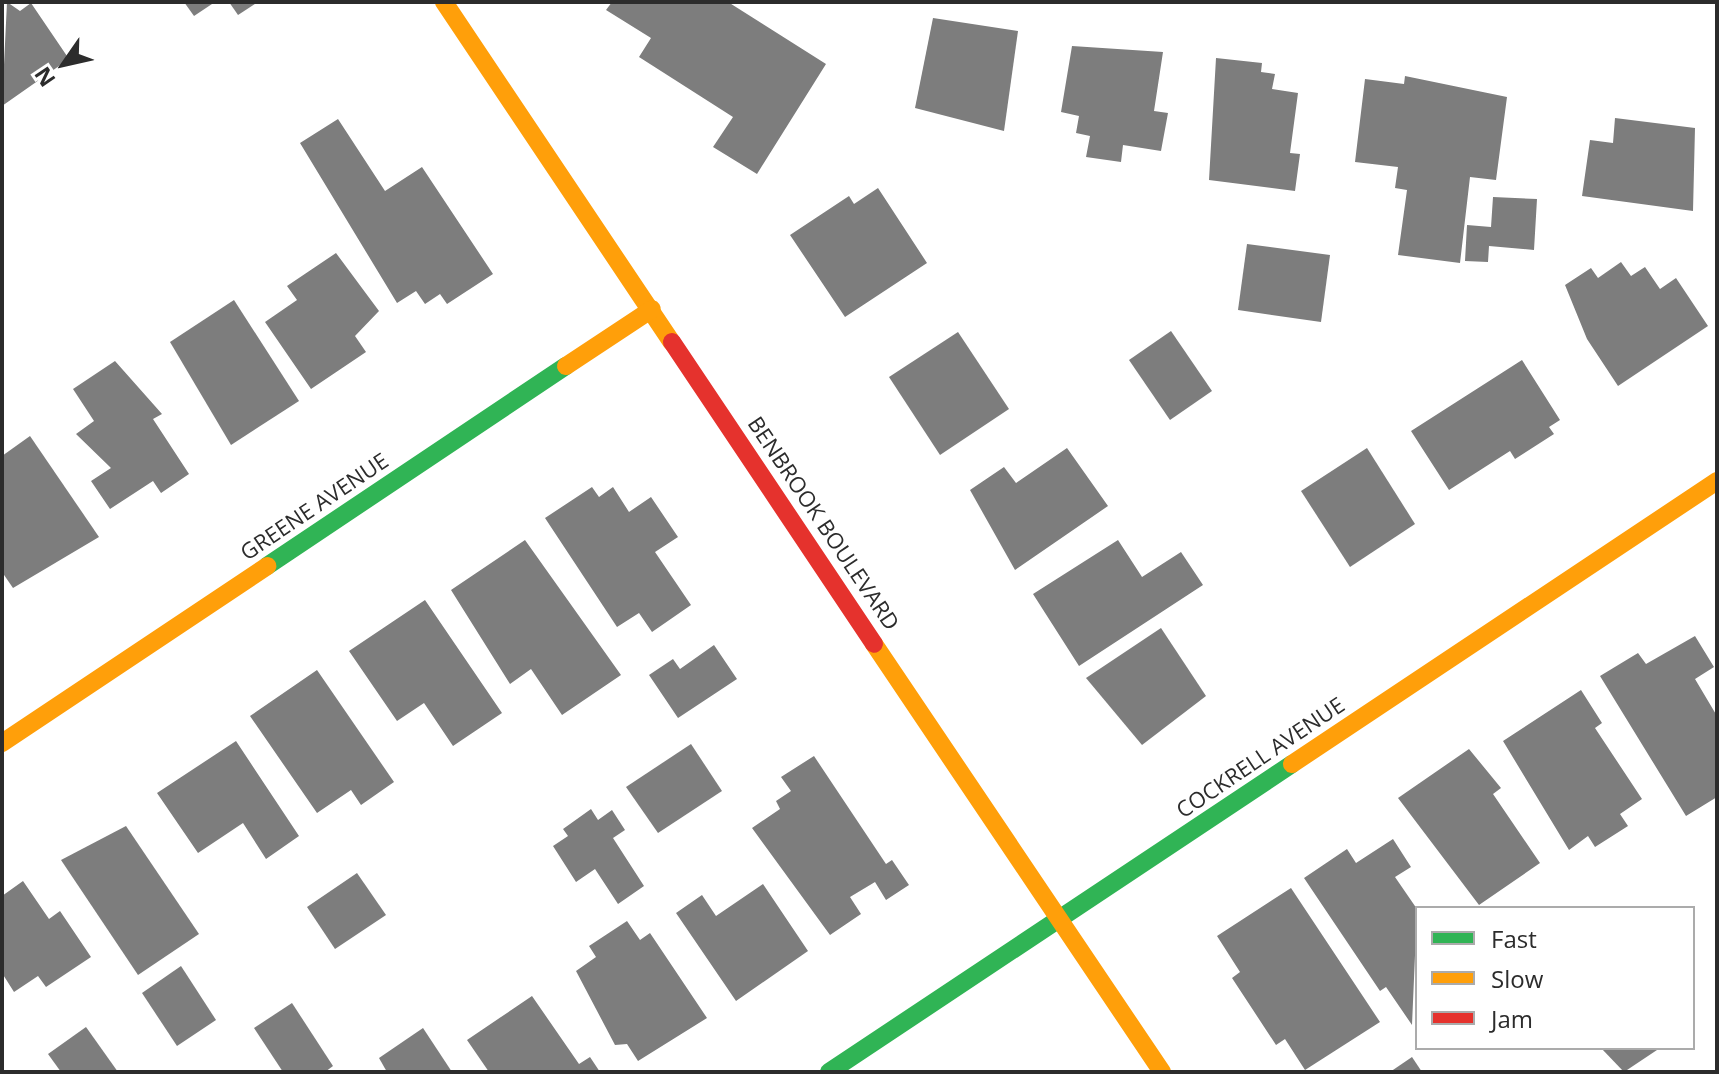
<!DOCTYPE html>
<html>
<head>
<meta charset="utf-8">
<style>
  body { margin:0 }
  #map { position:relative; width:1719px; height:1074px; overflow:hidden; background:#fff; font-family:"Open Sans",sans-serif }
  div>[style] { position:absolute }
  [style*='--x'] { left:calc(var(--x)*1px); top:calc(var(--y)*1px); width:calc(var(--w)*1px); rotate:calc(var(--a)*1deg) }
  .building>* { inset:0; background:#7d7d7d }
  .fast>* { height:18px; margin:-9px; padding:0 9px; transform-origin:9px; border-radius:9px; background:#30b455 }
  .slow>* { height:18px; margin:-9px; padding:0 9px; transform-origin:9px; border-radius:9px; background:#ff9f0a }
  .jam>* { height:18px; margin:-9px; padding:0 9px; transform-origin:9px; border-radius:9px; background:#e5322d }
  span { translate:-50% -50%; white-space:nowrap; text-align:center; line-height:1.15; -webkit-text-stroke:8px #fff; paint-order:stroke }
  .street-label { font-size:22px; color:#2c2c2c }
  .frame { position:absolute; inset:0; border:4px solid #2c2c2c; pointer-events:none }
  .legend { position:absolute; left:1415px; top:906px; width:280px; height:144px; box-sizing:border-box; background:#fff; border:2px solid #ababab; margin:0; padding:10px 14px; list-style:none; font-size:24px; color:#2c2c2c }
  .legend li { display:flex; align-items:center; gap:16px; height:40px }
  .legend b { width:40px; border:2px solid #ababab }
  .north { position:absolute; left:24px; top:24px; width:80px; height:80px; -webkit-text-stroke:6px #fff; paint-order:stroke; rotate:236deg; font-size:22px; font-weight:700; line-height:32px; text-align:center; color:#2c2c2c }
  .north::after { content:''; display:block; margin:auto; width:28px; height:36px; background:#2c2c2c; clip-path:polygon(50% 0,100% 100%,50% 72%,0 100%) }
</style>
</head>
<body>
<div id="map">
  <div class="building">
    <i style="clip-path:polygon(7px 2px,20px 11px,31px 3px,69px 59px,2px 106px)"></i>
    <i style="clip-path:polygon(184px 2px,215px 2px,194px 16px)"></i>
    <i style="clip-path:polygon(229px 2px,258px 2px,238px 15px)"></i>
    <i style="clip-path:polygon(612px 2px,728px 2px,826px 64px,757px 174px,713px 147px,733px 117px,639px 57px,651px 38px,606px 10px)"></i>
    <i style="clip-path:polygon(933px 18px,1018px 31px,1004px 131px,915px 108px)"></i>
    <i style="clip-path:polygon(1072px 46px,1163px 52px,1154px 111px,1168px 113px,1161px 151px,1123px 145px,1121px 162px,1086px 157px,1090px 136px,1076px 133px,1079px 116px,1061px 112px)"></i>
    <i style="clip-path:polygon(1216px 58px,1262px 63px,1261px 72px,1275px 74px,1272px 89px,1298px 93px,1290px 153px,1300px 154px,1295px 191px,1209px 180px)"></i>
    <i style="clip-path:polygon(1405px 76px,1507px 97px,1496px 180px,1470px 177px,1460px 263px,1398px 255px,1407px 190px,1395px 188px,1398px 167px,1355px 162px,1365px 79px,1404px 84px)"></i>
    <i style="clip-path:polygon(1615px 118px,1695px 128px,1693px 211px,1582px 196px,1590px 140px,1613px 143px)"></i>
    <i style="clip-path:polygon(338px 119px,385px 191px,422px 167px,493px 274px,447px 304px,440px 294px,425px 304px,416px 291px,397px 303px,300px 143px)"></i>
    <i style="clip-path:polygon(878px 188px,927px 263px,845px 317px,790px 235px,849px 196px,854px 204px)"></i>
    <i style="clip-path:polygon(1493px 197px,1537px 199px,1534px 250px,1489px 246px,1488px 262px,1465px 261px,1467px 225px,1491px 227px)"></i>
    <i style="clip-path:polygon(1247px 244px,1330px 255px,1321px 322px,1238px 310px)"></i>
    <i style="clip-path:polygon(336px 253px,379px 311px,355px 336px,366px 352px,311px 389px,265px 322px,297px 300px,287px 286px)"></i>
    <i style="clip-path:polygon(1621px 262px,1631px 276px,1645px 267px,1660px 289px,1676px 278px,1708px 326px,1618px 386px,1587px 339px,1565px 285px,1591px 268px,1598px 278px)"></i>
    <i style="clip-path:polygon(234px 300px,299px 401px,231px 445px,170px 342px)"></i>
    <i style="clip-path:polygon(1171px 331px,1212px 391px,1170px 420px,1129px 360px)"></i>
    <i style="clip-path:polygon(958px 332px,1009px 409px,940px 455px,889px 377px)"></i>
    <i style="clip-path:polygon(1522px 360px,1560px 420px,1549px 427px,1554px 434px,1515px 459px,1510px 451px,1449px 490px,1411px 431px)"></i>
    <i style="clip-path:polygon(115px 361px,162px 414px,153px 419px,189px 474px,161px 493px,153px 481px,110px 509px,91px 481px,111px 468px,76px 434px,94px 421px,73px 389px)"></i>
    <i style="clip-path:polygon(30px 436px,99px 537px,13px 588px,2px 572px,2px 456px)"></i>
    <i style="clip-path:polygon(1067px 448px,1108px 506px,1015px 570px,970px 490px,1004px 467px,1016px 483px)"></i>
    <i style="clip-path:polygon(1367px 448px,1415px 524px,1350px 567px,1301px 491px)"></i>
    <i style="clip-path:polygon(592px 487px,599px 497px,613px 487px,629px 512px,651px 497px,678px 537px,655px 552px,691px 605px,652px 632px,639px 613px,617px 627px,545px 518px)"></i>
    <i style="clip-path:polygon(525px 540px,621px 675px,562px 715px,531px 669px,510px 684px,451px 590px)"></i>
    <i style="clip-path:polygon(1118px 540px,1142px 577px,1181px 552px,1203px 585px,1079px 666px,1033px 594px)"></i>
    <i style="clip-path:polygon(425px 600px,502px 713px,453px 746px,424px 703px,397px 721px,349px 651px)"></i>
    <i style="clip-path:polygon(1161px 628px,1206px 696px,1142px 745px,1086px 678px)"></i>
    <i style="clip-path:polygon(1695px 636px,1714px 667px,1695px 679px,1717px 716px,1717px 797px,1686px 816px,1600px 676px,1638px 653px,1646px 664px)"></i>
    <i style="clip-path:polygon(714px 645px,737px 679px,678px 718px,649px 675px,673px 659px,680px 669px)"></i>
    <i style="clip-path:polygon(317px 670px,394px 782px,361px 805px,351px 790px,317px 813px,250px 716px)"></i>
    <i style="clip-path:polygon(1581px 690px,1602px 723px,1595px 728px,1642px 799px,1620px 814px,1628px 826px,1595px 847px,1588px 836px,1569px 850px,1503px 741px)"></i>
    <i style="clip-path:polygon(236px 741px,299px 836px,266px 859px,243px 823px,198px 853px,157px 793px)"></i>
    <i style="clip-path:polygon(691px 744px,722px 791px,658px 833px,626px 787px)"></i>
    <i style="clip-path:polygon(1469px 749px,1501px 788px,1493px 794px,1540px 863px,1479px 905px,1398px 798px)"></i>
    <i style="clip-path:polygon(814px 756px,886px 864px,892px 860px,909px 885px,886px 900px,875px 882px,850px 897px,861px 914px,830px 935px,752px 828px,780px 809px,776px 801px,791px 791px,781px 777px)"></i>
    <i style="clip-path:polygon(591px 809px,598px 820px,612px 810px,625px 830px,613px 838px,644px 886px,618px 904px,595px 869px,576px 882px,553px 846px,568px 836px,563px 829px)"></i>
    <i style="clip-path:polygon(126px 826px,199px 934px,138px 975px,61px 860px)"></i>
    <i style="clip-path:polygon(1393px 839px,1411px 867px,1395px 877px,1417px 909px,1412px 1025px,1386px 987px,1380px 991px,1304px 878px,1347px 849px,1356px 863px)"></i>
    <i style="clip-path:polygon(357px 873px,386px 915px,335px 949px,307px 907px)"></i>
    <i style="clip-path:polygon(23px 881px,49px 919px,60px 911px,91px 957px,46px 987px,38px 976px,14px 992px,2px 973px,2px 896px)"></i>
    <i style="clip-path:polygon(763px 884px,808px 951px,736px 1001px,676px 913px,702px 895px,716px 916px)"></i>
    <i style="clip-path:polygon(1291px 888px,1380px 1022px,1305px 1070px,1285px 1039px,1276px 1045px,1232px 978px,1240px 972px,1217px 936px)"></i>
    <i style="clip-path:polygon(627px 921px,640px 940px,650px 933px,707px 1018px,638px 1061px,627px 1044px,615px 1045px,576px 971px,596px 957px,589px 946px)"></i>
    <i style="clip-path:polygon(181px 966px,216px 1020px,177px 1046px,142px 993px)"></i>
    <i style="clip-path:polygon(532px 996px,579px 1064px,590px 1057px,600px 1072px,489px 1072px,467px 1040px)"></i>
    <i style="clip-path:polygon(292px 1003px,333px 1066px,325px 1072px,283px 1072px,254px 1028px)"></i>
    <i style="clip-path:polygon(86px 1027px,118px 1072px,61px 1072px,48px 1054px)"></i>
    <i style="clip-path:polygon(423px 1028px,452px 1072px,387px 1072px,379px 1058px)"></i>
    <i style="clip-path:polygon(1601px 1048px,1660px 1048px,1624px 1072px)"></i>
    <i style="clip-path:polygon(1412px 1057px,1422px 1072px,1390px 1072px)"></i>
  </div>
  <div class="fast">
    <i style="--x:267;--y:566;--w:360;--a:-33.8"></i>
    <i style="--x:829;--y:1072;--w:556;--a:-33.63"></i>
  </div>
  <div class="slow">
    <i style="--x:444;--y:2;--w:409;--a:56.2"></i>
    <i style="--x:566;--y:366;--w:103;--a:-33.5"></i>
    <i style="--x:874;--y:644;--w:516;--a:56.06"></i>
    <i style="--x:2;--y:743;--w:319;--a:-33.7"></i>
    <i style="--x:1292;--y:764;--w:511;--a:-33.66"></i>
  </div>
  <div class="jam">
    <i style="--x:672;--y:342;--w:363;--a:56.2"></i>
  </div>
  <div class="street-label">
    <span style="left:314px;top:506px;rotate:-34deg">GREENE AVENUE</span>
    <span style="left:824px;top:523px;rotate:56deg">BENBROOK BOULEVARD</span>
    <span style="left:1260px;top:757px;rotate:-34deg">COCKRELL AVENUE</span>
  </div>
  <div class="frame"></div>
  <ul class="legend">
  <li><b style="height:10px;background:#30b455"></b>Fast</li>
  <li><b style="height:10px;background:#ff9f0a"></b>Slow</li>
  <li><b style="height:10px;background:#e5322d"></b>Jam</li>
  </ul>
  <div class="north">N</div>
</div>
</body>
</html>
